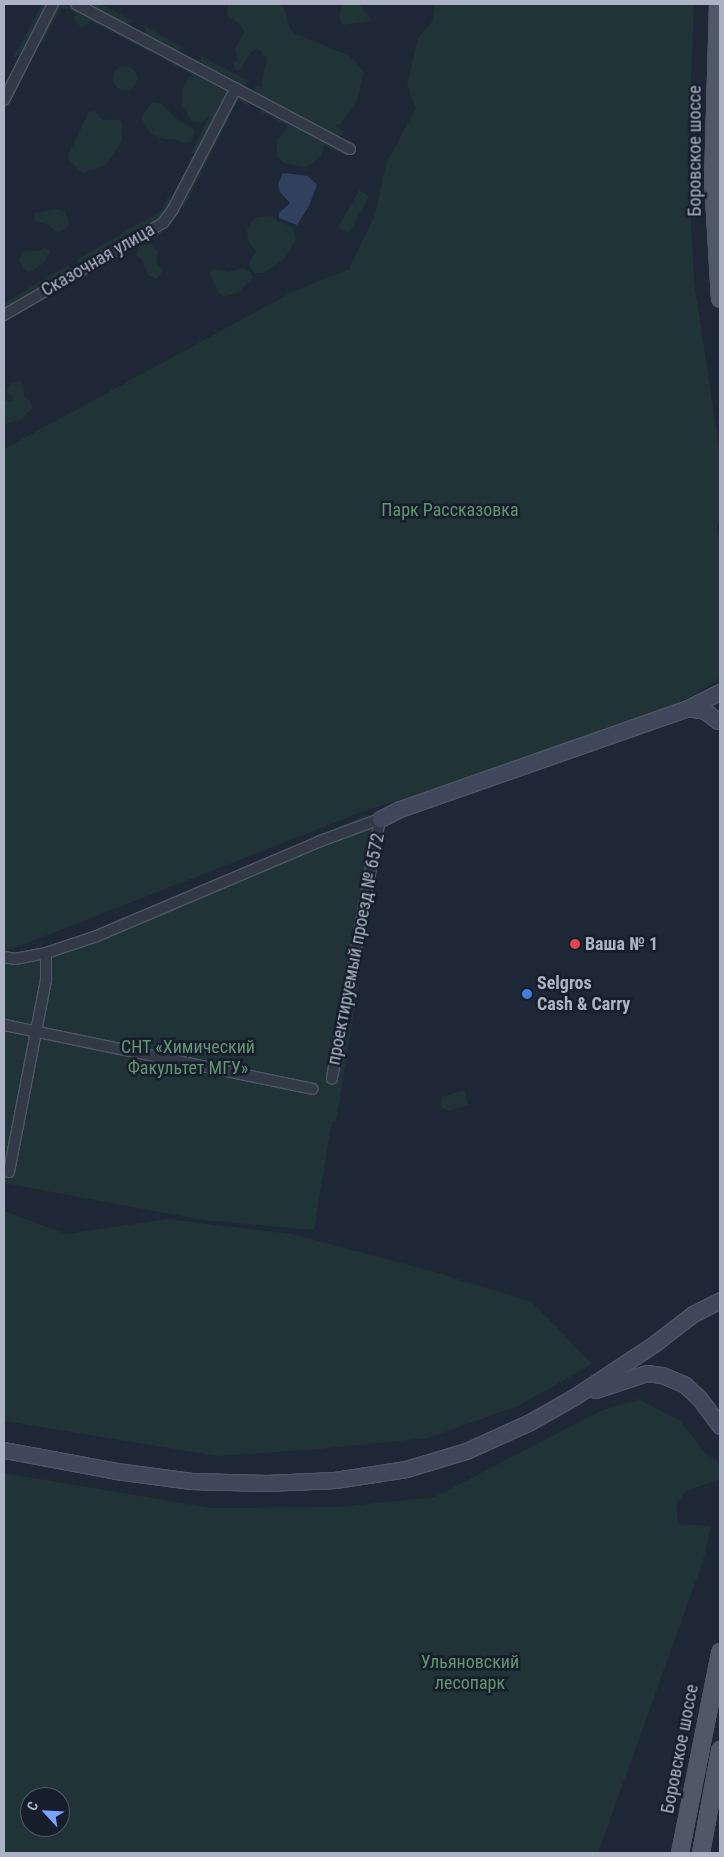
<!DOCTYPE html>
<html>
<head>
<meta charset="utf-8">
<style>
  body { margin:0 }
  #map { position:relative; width:724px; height:1857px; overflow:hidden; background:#1e2736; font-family:"Roboto Condensed",sans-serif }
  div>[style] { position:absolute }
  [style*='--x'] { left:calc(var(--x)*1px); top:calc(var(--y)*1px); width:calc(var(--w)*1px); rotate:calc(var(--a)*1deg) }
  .green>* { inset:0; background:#203337 }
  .round { border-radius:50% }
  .water>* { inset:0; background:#30415e }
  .roads { filter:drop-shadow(1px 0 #4f5665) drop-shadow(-1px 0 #4f5665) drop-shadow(0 1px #4f5665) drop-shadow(0 -1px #4f5665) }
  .street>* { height:10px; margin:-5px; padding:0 5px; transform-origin:5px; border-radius:5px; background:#323947 }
  .secondary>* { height:15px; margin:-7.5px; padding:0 7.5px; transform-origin:7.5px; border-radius:7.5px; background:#3f485a }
  .primary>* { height:16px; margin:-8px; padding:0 8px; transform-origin:8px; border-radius:8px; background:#4f5867 }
  .dots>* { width:14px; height:14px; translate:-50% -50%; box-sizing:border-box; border:2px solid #171e2b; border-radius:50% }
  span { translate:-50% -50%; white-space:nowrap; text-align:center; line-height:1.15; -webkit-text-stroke:5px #171e2b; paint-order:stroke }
  .street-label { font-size:18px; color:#abb3c4 }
  .park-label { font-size:18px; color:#639571 }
  .poi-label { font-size:18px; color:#abb3c4; font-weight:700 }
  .left { translate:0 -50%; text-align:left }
  .frame { position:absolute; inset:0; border:5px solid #abb3c4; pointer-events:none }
  .north { position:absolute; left:20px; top:1787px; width:50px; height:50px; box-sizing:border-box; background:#171e2b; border:1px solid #525a68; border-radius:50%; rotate:295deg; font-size:14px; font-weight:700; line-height:20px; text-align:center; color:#abb3c4 }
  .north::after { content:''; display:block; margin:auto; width:18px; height:22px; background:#79a3fc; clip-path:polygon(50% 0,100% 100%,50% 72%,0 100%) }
</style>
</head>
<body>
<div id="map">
  <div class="green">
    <i style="clip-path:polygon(42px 4px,48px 4px,22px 54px,14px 57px)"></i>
    <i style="clip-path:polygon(57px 4px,64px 4px,154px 50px,156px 55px,90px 21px,89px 25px,82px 27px,76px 23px,74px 18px,76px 13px,68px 9px,61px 8px,43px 42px,40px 38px)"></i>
    <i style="clip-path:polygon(88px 4px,101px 4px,133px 21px,126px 24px)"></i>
    <i style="clip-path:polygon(228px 4px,278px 4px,284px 7px,290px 29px,294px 33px,350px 56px,364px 72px,357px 100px,340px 124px,335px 126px,344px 132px,343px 135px,335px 136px,256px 95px,254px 89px,256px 85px,261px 87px,267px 58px,258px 49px,251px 52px,241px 69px,236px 71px,233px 62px,238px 60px,235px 50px,244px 32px,239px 23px,227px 15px)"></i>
    <i style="clip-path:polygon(343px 4px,359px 4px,372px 21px,342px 25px,339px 15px)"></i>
    <i style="clip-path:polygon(435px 4px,694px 4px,688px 162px,694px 281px,720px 454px,720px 519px,717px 526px,720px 541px,720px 674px,717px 681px,682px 702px,531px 759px,367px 810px,4px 952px,4px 449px,294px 291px,349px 269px,375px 215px,386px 164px,416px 108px,407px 85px,418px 38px,432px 22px)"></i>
    <i style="clip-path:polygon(144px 26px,181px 46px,185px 47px,177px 51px,146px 35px)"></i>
    <i style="clip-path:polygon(201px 56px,207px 59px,249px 81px,245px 85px,241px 84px,201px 63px)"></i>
    <i style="clip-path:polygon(167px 57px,228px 89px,227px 95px,196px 154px,191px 153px,209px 117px,201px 123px,191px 120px,182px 104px,182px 89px,190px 76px,197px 78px,164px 59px)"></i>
    <i class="round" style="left:113px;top:66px;width:24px;height:24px"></i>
    <i style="clip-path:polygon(239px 96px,247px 101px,249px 106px,238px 100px,183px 210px,182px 205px)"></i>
    <i style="clip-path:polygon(152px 102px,162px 104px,178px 120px,193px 128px,195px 132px,191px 142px,184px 143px,174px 139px,163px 139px,150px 133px,141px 118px)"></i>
    <i style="clip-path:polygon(262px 109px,264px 109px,348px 154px,346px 156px,324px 145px,321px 155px,313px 163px,304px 167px,284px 163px,277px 156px,277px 140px,288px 126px,259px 111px)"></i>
    <i style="clip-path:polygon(95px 111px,102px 119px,120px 120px,122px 122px,122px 141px,107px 164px,83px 173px,70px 162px,68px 155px,89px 112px)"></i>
    <i style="clip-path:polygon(359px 190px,369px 196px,349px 233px,338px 228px)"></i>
    <i style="clip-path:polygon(169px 195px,172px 202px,161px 218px,83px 264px,75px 261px,162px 210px)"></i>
    <i style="clip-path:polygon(58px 209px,65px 212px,68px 219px,68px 226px,59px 233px,48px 225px,35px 221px,35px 213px)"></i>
    <i style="clip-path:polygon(272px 216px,278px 221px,294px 228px,296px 239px,283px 260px,264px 273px,254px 273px,249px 264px,256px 251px,248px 240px,247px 228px,251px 222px,258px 217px)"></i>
    <i style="clip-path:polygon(161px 230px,164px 232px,140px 246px,150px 244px,158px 251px,156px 262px,163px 270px,157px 279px,148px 275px,142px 260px,136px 255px,139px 246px,80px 281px,82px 276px)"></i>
    <i style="clip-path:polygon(44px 247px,50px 251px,44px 263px,29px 272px,23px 269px,19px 259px,23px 252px,41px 250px)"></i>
    <i style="clip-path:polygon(68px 265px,69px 268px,66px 274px,4px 310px,4px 303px)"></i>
    <i style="clip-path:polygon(243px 268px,250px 272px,253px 278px,238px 292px,225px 297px,219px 293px,209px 273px,214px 269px,228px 272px)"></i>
    <i style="clip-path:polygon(20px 381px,24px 386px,24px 397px,30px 401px,33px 408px,20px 420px,6px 424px,4px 421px,4px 401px,12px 402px,13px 396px,7px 393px,7px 390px,12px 383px)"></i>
    <i style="clip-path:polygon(366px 815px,386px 817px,336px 1122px,332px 1122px,314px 1230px,202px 1220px,4px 1183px,4px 959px,21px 961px)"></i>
    <i style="clip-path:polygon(464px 1090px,468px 1105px,450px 1111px,442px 1108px,440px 1105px,442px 1097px)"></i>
    <i style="clip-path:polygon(4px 1211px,66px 1234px,167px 1219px,292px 1234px,431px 1271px,532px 1302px,592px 1364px,518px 1406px,428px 1438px,320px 1449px,218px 1456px,4px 1421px)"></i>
    <i style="clip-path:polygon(evenodd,639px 1399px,680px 1421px,706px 1454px,720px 1462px,720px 1479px,686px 1491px,676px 1504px,678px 1524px,711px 1526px,703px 1561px,598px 1853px,4px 1853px,4px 1473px,211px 1508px,338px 1507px,435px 1497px,600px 1411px,639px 1399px,30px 1797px,60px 1797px,60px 1827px,30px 1827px,30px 1797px)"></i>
  </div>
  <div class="water">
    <i style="clip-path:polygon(283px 173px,308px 176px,317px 185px,309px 206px,297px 225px,279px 218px,279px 213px,290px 203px,280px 192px,278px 184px)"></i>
  </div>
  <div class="roads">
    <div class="street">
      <i style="--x:76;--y:4;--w:310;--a:27.9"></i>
      <i style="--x:4;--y:100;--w:108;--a:-63"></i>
      <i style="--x:4;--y:315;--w:184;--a:-30.1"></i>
      <i style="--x:163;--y:223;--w:17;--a:-54"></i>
      <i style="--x:173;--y:209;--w:136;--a:-62.5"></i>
      <i style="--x:4;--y:957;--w:11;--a:10"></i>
      <i style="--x:15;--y:959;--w:32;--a:-11"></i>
      <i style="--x:46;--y:953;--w:54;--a:-18.4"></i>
      <i style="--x:97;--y:936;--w:240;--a:-23"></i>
      <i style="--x:318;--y:842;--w:66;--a:-20.4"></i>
      <i style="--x:380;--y:819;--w:264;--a:100.5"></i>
      <i style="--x:4;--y:1025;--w:315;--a:11.7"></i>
      <i style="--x:9;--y:1172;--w:197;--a:-79.1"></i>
      <i style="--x:46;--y:979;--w:26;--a:-90"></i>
    </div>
    <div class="secondary">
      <i style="--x:688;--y:708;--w:17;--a:10"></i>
      <i style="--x:705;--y:711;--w:16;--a:38"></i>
      <i style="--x:380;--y:819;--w:22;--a:-27"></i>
      <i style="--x:400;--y:809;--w:305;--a:-19.3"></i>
      <i style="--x:688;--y:708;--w:36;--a:-27"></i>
      <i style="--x:595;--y:1390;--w:55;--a:-18.1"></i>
      <i style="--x:647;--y:1373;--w:15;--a:8"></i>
      <i style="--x:662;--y:1375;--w:25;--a:23"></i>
      <i style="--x:685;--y:1385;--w:19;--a:43"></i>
      <i style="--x:699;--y:1398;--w:35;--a:53"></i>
      <i style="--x:4;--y:1450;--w:114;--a:10.6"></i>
      <i style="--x:116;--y:1471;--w:76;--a:7.6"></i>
      <i style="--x:191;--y:1481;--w:75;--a:1.5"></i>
      <i style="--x:266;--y:1483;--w:69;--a:-2.5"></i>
      <i style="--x:335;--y:1480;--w:72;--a:-8.8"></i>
      <i style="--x:406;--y:1469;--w:63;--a:-16.7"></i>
      <i style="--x:466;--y:1451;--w:70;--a:-24.4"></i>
      <i style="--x:530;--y:1422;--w:51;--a:-29.6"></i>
      <i style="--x:574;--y:1397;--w:96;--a:-33.5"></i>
      <i style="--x:654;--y:1344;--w:49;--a:-37.6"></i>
      <i style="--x:693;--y:1314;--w:30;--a:-27"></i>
    </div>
    <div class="primary">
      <i style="--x:718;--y:4;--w:175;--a:91.6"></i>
      <i style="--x:713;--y:179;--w:120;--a:86.7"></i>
      <i style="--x:680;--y:1853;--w:205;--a:-78.7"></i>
      <i style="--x:701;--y:1853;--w:105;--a:-79.5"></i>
    </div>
  </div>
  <div class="dots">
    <i style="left:575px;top:944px;background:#e0444e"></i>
    <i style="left:527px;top:994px;background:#3f7fe0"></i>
  </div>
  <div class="street-label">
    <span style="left:695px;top:151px;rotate:-90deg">Боровское шоссе</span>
    <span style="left:98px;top:260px;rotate:-30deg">Сказочная улица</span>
    <span style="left:356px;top:949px;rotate:-79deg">проектируемый проезд № 6572</span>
    <span style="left:680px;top:1749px;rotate:-79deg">Боровское шоссе</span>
  </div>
  <div class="park-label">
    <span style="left:450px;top:510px">Парк Рассказовка</span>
    <span style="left:188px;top:1058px">СНТ «Химический<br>Факультет МГУ»</span>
    <span style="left:470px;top:1673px">Ульяновский<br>лесопарк</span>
  </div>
  <div class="poi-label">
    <span class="left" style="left:585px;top:944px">Ваша № 1</span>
    <span class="left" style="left:537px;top:994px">Selgros<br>Cash &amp; Carry</span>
  </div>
  <div class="frame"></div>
  <div class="north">С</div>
</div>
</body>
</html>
